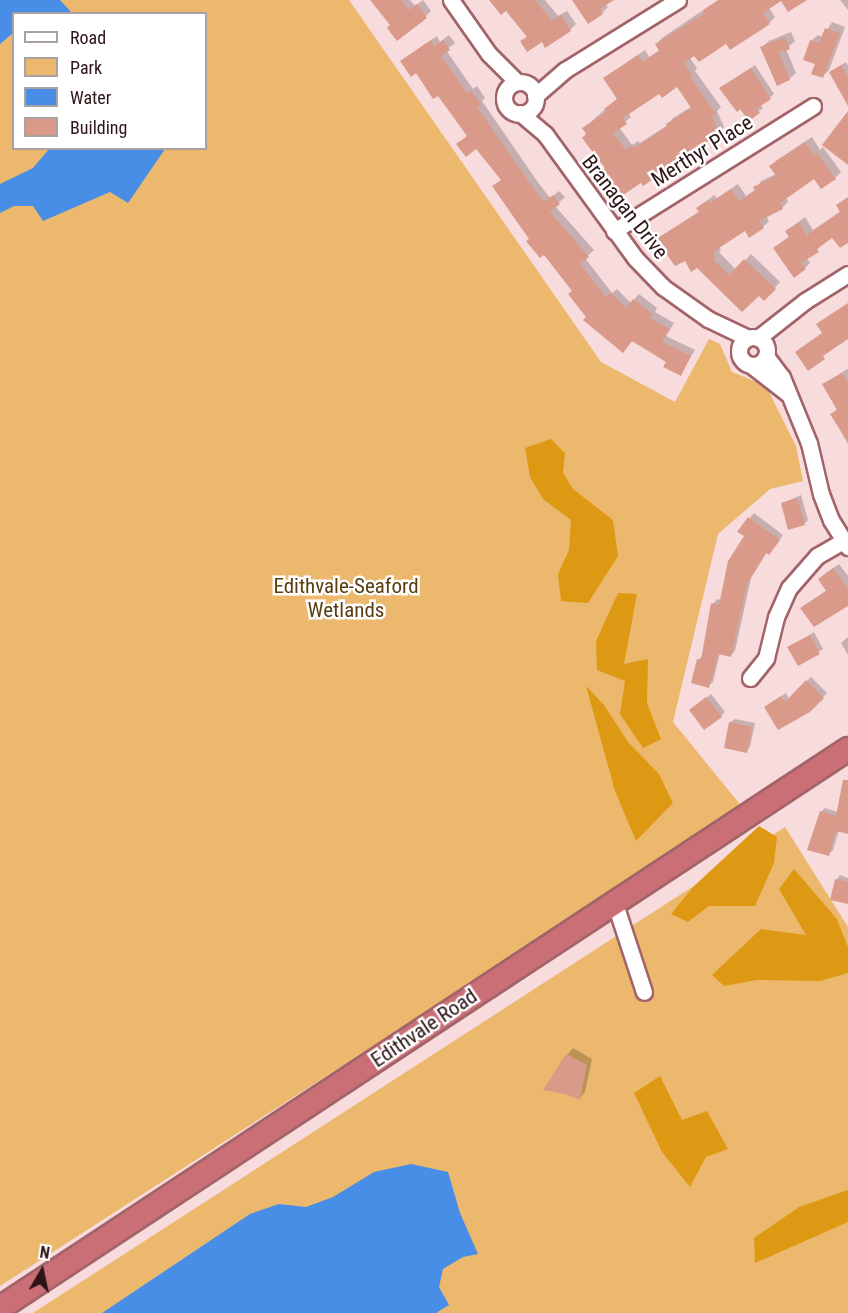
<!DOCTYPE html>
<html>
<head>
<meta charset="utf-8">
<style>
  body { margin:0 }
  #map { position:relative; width:848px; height:1313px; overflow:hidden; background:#f8dbdc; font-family:"Roboto Condensed",sans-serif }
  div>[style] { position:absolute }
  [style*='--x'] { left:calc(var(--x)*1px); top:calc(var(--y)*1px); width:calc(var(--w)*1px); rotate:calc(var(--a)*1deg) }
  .green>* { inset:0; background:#ebb86d }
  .forest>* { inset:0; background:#de9914 }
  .water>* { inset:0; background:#498ee6 }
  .shadow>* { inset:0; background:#0003 }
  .building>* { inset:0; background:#d99a89 }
  .roads { filter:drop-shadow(2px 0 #a26468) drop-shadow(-2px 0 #a26468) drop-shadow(0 2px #a26468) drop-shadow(0 -2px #a26468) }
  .minor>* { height:15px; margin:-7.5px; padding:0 7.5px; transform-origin:7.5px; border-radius:7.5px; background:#fff }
  .minor>.ring { margin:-7.5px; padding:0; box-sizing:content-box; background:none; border:15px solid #fff; border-radius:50% }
  .highway>* { height:22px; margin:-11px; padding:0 11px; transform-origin:11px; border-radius:11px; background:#cb6f77 }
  span { translate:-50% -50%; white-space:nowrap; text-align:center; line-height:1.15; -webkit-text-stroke:5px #fff; paint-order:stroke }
  .street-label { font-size:21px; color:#2d1416 }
  .park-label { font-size:21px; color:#5a3e0f }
  .legend { position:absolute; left:12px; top:12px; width:195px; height:138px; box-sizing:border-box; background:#fff; border:2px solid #aba1a2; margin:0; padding:8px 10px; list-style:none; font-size:18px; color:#2d1416 }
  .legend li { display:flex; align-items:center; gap:12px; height:30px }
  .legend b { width:30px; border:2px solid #aba1a2 }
  .north { position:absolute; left:12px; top:1241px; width:60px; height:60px; -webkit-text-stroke:4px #fff; paint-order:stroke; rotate:9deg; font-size:16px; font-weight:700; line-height:24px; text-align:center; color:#2d1416 }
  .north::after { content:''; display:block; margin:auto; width:21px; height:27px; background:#2d1416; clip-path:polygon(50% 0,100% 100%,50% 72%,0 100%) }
</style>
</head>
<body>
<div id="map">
  <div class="green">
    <i style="clip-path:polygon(evenodd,0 0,349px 0,601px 362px,675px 402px,709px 339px,720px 344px,732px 372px,766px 386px,796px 446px,803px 481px,770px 489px,718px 534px,673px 722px,743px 808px,0 1286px,0 0,14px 14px,206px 14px,206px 148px,14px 148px,14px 14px)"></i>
    <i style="clip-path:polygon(785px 827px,848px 927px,848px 1313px,33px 1313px)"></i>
  </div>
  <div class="forest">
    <i style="clip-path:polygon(551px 439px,565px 453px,563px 473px,573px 489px,613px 520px,618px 556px,588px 603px,561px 601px,558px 574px,569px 550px,571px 520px,543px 499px,530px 477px,525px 448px)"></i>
    <i style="clip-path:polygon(618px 593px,637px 594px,624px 664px,648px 659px,647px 703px,661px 739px,643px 748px,620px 714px,625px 681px,597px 670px,596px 641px)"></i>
    <i style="clip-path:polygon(586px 686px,604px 705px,628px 742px,659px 774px,673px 803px,636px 841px,615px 791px)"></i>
    <i style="clip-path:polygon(759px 826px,777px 837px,774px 863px,755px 906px,709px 906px,688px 922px,671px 914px,694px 886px)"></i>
    <i style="clip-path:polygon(794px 869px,837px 919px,848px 947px,848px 973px,820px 981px,757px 980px,724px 986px,712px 975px,761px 929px,806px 935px,779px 889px)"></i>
    <i style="clip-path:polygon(660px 1076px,682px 1120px,707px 1111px,728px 1149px,706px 1157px,690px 1187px,662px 1152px,634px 1093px)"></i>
    <i style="clip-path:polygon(848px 1190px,848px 1222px,755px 1263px,754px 1238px,799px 1207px)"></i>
  </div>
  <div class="water">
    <i style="clip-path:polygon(0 0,60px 0,72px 13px,14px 14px,13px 33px,0 44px)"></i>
    <i style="clip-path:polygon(49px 149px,49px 148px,165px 149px,128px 203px,110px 192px,43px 221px,33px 206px,14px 206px,0 213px,0 184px,33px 168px)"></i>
    <i style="clip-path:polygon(411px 1164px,448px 1172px,460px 1213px,478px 1254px,463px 1257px,443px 1269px,439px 1287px,449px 1305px,436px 1313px,102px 1313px,250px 1214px,279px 1204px,306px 1207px,333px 1197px,374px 1172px)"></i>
  </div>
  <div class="shadow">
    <i style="clip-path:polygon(372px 0,410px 0,415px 6px,423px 0,431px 11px,426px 16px,392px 25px)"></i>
    <i style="clip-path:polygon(490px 0,545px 0,558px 16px,567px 11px,576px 24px,570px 30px,542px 40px,522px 41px,528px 36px,506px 9px)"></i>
    <i style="clip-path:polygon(573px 0,611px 0,605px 4px,608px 7px,602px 13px)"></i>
    <i style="clip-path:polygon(evenodd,718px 0,780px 0,769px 8px,775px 17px,769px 23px,730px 48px,726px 42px,689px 57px,697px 68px,695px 71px,721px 107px,717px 111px,724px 127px,718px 133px,607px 168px,584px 128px,618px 98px,605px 78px,645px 50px,649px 57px,660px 50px,657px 44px,662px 38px,718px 0,678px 85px,691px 107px,673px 118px,668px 125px,640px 143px,638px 141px,632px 145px,619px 127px,631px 117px,628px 113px,660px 92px,678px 85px)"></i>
    <i style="clip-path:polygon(840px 0,848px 0,848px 10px)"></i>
    <i style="clip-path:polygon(832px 22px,845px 27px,829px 70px,822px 77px,811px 41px,818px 35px,823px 37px)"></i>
    <i style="clip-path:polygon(791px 32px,795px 41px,786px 49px,796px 73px,789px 79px,762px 47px,769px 41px)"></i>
    <i style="clip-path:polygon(449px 35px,455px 43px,446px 50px,473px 89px,477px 86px,485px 98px,482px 101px,537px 181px,550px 198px,559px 191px,565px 197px,555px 206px,594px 250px,585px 258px,612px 293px,617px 289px,631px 303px,639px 294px,657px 308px,655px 312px,674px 323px,666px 336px,695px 350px,680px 374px,668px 361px,588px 317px,574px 291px,531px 239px,502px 179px,408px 56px,437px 36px,440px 42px)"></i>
    <i style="clip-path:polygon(846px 62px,848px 66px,848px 94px,830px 72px)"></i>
    <i style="clip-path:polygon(755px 65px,774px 94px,760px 105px,763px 108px,749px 119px,725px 85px)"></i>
    <i style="clip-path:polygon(812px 137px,820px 150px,823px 147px,841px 172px,835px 178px,814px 177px,786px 197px,788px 202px,782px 208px,766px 216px,769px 221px,763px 227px,750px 236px,745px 229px,719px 246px,721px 250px,719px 252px,736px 270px,751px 254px,780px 282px,770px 293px,759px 294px,698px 266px,658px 239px,700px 211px,698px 208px,714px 195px,717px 198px,738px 184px,746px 196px,756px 189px,761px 181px,776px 174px,771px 166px,777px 160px)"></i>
    <i style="clip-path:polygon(848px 202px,848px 241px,832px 236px,807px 258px,810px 263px,805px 268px,775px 248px,790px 236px,787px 231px,805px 217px,813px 230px,841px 211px)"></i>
    <i style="clip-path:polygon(847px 369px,848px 370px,848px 444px,832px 414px,838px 408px,824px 384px)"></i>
    <i style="clip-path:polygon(801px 495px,808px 520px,804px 524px,783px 503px)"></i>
    <i style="clip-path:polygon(754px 513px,783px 535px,773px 549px,767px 552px,751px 578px,735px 651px,731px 655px,720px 653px,713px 682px,708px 686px,698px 660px,703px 655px,713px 604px,717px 599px,721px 600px,746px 536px,739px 531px)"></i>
    <i style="clip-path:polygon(839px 564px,848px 576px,848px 603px,802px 608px,827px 590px,825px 574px)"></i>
    <i style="clip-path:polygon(814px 632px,823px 649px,798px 664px,789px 648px)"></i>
    <i style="clip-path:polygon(848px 637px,848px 655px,841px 643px)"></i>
    <i style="clip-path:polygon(811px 677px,827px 693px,809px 711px,769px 704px,786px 693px,789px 699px)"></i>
    <i style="clip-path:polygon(711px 694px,725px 712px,721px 716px,695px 707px)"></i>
    <i style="clip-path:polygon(735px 719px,755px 723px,750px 747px,746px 751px,731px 722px)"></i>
    <i style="clip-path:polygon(848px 785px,848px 832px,839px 830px,833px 850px,829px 854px,821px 812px,825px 808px,838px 812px)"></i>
    <i style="clip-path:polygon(840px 875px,848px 878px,848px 903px,832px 899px,837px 879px)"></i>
    <i style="clip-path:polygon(573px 1048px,592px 1059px,585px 1092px,579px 1099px,567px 1055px)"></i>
  </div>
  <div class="building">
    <i style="clip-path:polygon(370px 0,401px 0,409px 10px,417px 4px,427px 18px,397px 41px,387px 28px,390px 25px)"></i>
    <i style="clip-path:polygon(489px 0,535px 0,552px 21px,561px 15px,571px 31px,545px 48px,542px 42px,527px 52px,520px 41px,527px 37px,506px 11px,501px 15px)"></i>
    <i style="clip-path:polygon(572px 0,614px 0,600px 9px,603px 14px,588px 24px)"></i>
    <i style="clip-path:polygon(evenodd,719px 0,807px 0,788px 12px,781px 1px,763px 13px,770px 24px,730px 50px,726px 44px,699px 62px,694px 56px,684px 63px,692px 75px,690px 77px,716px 114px,712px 116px,719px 134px,643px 186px,641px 183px,620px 197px,602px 171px,605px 168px,582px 138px,586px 134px,582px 128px,606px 112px,604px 109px,617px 99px,603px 78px,638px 55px,643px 62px,659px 51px,655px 44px,705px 13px,703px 10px,719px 0,677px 87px,691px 108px,666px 124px,667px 126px,634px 148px,632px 145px,626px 150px,613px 133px,627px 124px,623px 118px,659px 94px,662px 98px,677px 87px)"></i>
    <i style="clip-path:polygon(825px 28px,840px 33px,823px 78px,811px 74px,815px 64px,803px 60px,810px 40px,819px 43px)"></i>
    <i style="clip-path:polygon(785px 37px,790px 49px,782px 52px,778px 50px,790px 80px,777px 86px,760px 47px)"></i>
    <i style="clip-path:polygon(431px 40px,434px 46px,443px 40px,450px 50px,441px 56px,467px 93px,471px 91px,481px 104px,477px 107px,532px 186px,544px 202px,553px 195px,560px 204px,550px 212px,589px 257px,580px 264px,606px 297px,611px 293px,626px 308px,633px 299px,653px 314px,650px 318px,670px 329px,662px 342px,691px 356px,681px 376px,663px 367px,666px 362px,632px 341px,623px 353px,583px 320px,586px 317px,568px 294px,572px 291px,544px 255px,540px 258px,526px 241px,529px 239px,492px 186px,501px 180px,476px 149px,466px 157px,456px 144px,467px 136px,438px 96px,433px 99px,416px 73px,411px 77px,400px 61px)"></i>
    <i style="clip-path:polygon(841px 65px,848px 77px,848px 106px,829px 72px)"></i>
    <i style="clip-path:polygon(751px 68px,771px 99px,756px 109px,760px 113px,749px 121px,740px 109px,737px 112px,719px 88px)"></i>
    <i style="clip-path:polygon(848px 111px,848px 165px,822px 145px)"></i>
    <i style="clip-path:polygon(805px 142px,814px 155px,816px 152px,836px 179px,821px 189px,814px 179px,780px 203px,783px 209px,759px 221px,764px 228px,749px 238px,745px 231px,713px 252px,716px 257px,713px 259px,729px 275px,744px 259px,776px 289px,764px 301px,759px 296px,742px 312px,697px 268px,691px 272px,685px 261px,675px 266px,656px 239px,699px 212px,696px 208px,708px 200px,710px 203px,731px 189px,739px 201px,755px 191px,753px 187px,776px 176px,769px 166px)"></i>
    <i style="clip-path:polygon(848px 197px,848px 243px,840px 248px,832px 238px,817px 249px,819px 252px,801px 263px,806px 269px,794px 278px,773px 248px,789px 237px,785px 231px,799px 222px,807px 235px,840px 212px,836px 205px)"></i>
    <i style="clip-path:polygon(848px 303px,848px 339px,823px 356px,825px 359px,808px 371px,795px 352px,822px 333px,816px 324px)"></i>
    <i style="clip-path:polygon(842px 373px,848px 383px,848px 443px,830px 414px,837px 410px,822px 384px)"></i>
    <i style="clip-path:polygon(797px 498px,805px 525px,788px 530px,781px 503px)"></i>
    <i style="clip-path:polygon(748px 517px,780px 540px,769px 555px,766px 553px,747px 584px,731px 657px,718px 654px,709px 688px,691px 683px,697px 659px,701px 660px,711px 603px,719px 605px,728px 561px,744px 536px,737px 532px)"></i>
    <i style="clip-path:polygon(833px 568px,848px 589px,848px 606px,814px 627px,800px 608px,826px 591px,818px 579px)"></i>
    <i style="clip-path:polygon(810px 635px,820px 654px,798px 666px,787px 647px)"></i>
    <i style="clip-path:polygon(806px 680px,824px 698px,810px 712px,778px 730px,764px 707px,781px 696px,785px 702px)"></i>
    <i style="clip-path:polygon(706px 697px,722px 717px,704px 730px,689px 710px)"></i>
    <i style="clip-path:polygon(729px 722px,752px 727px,747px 753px,724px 748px)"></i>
    <i style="clip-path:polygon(843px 780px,848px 780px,848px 834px,836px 831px,829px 856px,807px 850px,820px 811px,836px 816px)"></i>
    <i style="clip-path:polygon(835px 879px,848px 882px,848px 904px,830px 900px)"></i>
    <i style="clip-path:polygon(566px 1054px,587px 1065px,580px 1100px,565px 1094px,543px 1090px)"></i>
  </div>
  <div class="roads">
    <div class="minor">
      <i style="--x:451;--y:0;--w:66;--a:54.9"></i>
      <i style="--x:489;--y:54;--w:40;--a:45"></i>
      <i class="ring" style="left:504px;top:82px;width:17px;height:17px"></i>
      <i style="--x:535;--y:96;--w:40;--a:-41"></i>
      <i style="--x:565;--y:70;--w:133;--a:-31.8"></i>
      <i style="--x:520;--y:113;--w:33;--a:40"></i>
      <i style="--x:545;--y:134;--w:153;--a:54"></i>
      <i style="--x:635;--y:258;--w:40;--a:46"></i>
      <i style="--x:663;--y:287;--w:55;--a:35.4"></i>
      <i style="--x:708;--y:319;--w:44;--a:25.4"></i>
      <i style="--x:614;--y:231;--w:235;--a:-32.1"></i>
      <i class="ring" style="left:739px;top:337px;width:13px;height:13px"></i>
      <i style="--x:758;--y:338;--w:60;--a:-38.2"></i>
      <i style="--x:805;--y:301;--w:51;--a:-32.1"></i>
      <i style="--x:766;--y:356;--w:26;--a:53"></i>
      <i style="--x:782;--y:377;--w:71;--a:67.8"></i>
      <i style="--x:809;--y:443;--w:52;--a:76.8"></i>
      <i style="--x:821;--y:494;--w:28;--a:69"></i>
      <i style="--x:831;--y:520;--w:32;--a:58"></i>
      <i style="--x:751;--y:365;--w:46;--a:37.9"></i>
      <i style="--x:750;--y:678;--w:26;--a:-51"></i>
      <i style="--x:766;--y:658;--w:42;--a:-76.3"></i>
      <i style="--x:776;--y:617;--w:32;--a:-66"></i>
      <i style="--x:789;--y:588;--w:43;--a:-48.8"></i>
      <i style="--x:817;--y:556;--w:30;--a:-30"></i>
      <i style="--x:612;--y:904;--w:11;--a:56"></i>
      <i style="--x:618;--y:913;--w:83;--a:71.8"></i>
    </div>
    <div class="highway">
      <i style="--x:0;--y:1308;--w:1016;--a:-33.39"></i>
    </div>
  </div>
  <div class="street-label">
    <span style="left:702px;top:151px;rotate:-32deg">Merthyr Place</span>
    <span style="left:625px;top:207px;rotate:52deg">Branagan Drive</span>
    <span style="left:424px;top:1028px;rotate:-34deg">Edithvale Road</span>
  </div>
  <div class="park-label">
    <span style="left:346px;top:598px">Edithvale-Seaford<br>Wetlands</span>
  </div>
  <ul class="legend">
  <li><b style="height:8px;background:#fff"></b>Road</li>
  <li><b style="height:16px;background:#ebb86d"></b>Park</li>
  <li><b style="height:16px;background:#498ee6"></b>Water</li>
  <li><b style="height:16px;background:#d99a89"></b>Building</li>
  </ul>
  <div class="north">N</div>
</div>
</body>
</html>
